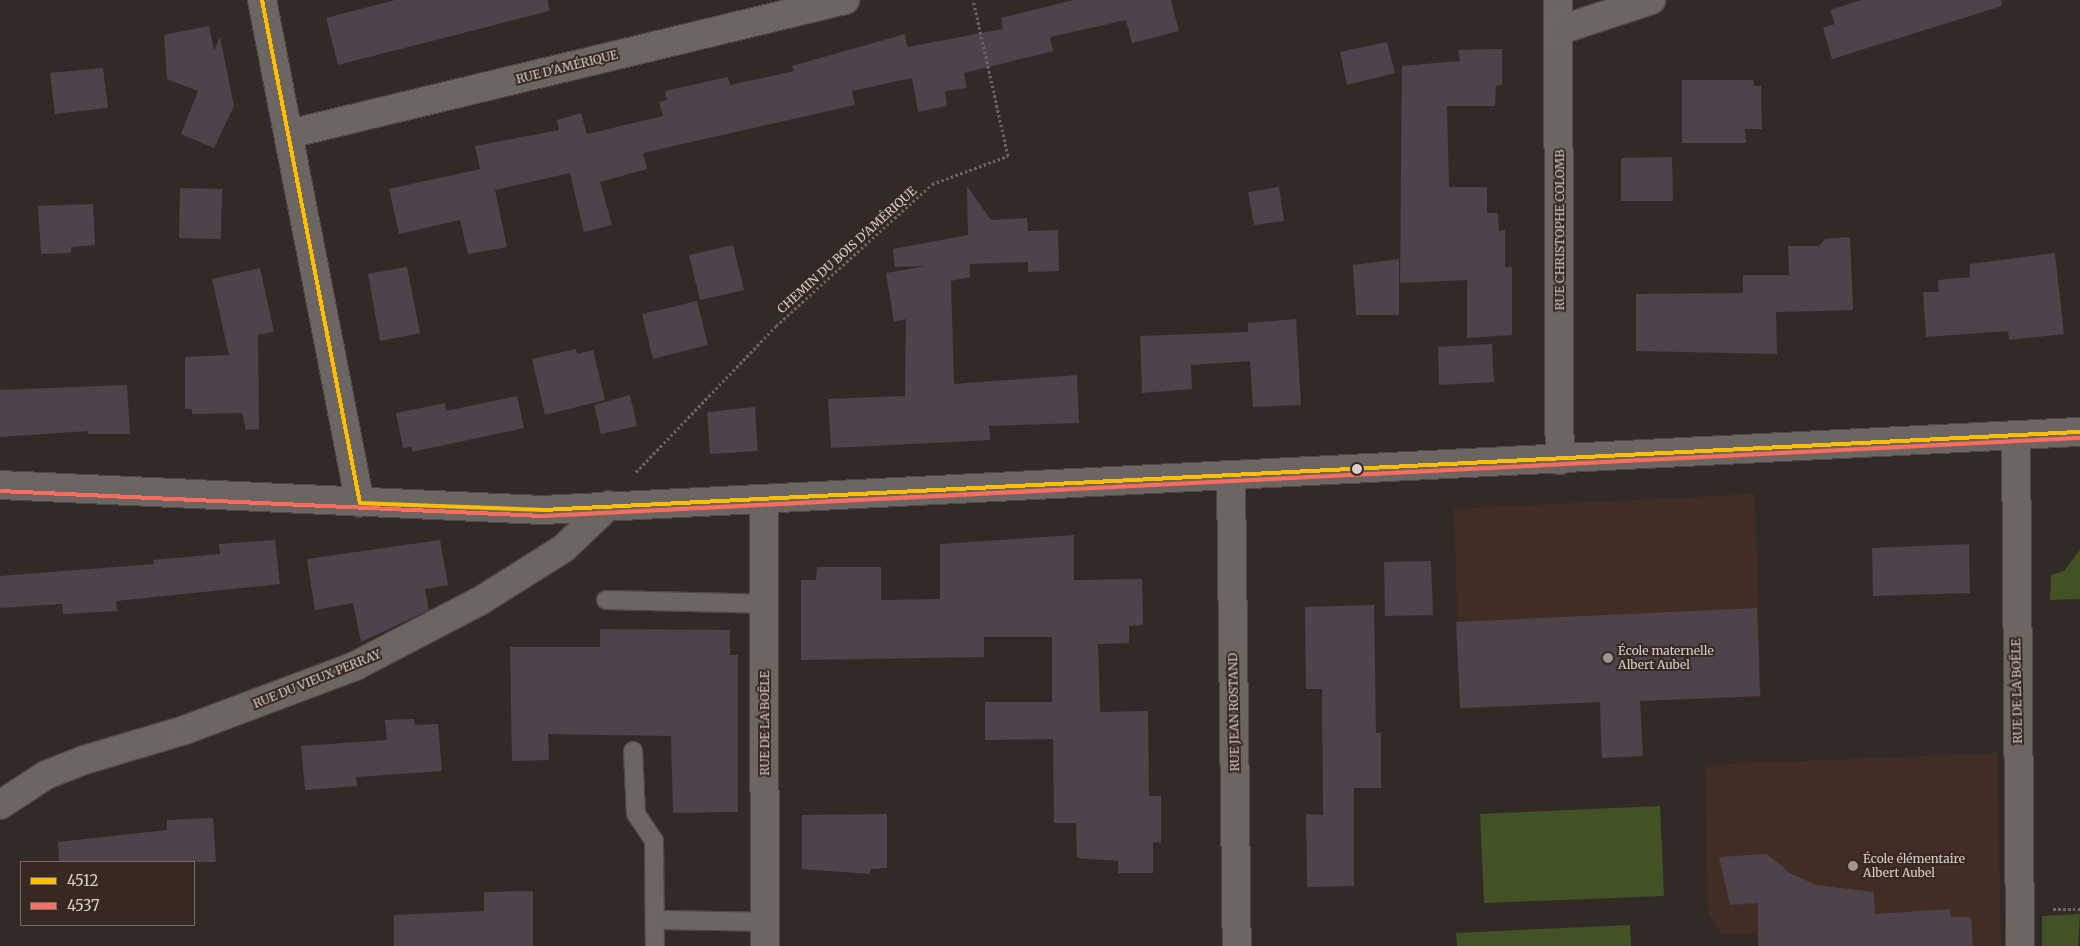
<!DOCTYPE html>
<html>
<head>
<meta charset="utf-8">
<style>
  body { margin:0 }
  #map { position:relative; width:2080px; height:946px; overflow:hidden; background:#322a26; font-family:Merriweather,serif }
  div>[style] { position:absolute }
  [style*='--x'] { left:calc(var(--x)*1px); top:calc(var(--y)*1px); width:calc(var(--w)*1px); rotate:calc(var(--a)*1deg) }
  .built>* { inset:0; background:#412d24 }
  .green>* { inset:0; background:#435224 }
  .building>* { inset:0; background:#4e434b }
  .path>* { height:3px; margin-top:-1.5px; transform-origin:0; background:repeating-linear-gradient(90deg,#6c6662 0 2.5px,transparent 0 5px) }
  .roads { filter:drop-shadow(1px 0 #504844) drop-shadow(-1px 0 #504844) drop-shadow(0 1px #504844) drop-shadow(0 -1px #504844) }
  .service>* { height:18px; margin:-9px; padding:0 9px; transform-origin:9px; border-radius:9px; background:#6c6662 }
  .minor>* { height:28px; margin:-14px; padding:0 14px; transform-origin:14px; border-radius:14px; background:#6c6662 }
  .secondary>* { height:28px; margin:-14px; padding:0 14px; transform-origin:14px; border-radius:14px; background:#6c6662 }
  .bus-1>* { height:4px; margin:-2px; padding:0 2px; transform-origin:2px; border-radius:2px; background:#ffbe00 }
  .bus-2>* { height:4px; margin:-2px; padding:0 2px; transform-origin:2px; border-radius:2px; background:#ff6c60 }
  .dots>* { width:14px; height:14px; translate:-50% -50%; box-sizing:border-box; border:2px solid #372821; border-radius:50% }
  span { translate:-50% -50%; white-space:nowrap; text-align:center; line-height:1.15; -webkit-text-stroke:4px #372821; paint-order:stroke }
  .street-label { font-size:12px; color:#dacfcb }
  .poi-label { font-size:12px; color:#dacfcb }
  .left { translate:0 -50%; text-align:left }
  .legend { position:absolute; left:20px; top:861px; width:175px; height:65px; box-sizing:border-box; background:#372821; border:1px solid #786b65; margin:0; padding:6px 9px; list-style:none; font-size:15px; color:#dacfcb }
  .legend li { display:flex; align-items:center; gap:10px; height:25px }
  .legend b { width:25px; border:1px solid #786b65 }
</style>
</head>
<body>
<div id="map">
  <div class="built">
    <i style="clip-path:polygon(1755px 494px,1761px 697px,1640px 701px,1643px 756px,1602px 758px,1599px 702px,1460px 709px,1454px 509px)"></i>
    <i style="clip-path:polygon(1997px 753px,2001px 946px,1758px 946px,1757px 933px,1721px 934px,1708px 913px,1705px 765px)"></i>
  </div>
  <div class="green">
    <i style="clip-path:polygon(2080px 550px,2080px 599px,2050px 600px,2051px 575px,2064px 571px)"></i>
    <i style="clip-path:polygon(1660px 806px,1664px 896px,1484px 903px,1480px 814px)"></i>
    <i style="clip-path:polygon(2080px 914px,2078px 946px,2042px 946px,2042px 916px)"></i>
    <i style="clip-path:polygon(1630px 925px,1631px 946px,1457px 946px,1456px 933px)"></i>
  </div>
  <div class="building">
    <i style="clip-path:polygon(395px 0,548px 0,549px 11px,338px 65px,326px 18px)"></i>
    <i style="clip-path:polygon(1074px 0,1171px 0,1179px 31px,1132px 43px,1126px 20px,1050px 37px,1053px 51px,964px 73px,967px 88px,945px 91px,947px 106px,918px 112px,912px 78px,852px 91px,855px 105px,643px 153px,647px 169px,600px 182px,612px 225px,584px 232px,570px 173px,495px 190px,507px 247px,468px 254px,460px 220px,399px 234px,389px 189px,480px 169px,475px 146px,559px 130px,557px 120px,581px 113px,587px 134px,663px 116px,659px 102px,667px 100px,665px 91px,728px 77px,730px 85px,794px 71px,792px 66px,905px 34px,907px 47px,1003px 29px,1001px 18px)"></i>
    <i style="clip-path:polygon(1861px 0,2001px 0,2002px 6px,1832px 59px,1823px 28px,1835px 24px,1830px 10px)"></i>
    <i style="clip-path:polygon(209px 26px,214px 51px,220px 37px,234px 106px,214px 148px,181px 134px,198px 91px,167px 79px,164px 35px)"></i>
    <i style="clip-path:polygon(1387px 42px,1395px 73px,1347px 85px,1340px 52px)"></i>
    <i style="clip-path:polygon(1502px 49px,1502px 85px,1496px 86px,1495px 106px,1447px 106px,1449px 187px,1487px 187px,1487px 213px,1498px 213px,1499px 231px,1505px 230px,1505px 267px,1512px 267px,1512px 335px,1467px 338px,1467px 280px,1400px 283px,1402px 66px,1460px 61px,1458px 50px)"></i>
    <i style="clip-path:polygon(103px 68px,108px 108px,55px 114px,50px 73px)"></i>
    <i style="clip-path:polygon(1682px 80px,1753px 80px,1754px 86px,1761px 86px,1762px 129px,1745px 129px,1746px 143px,1682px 143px)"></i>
    <i style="clip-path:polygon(1672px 157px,1673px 201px,1621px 201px,1621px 158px)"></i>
    <i style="clip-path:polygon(967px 186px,991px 220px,1027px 218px,1028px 231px,1058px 230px,1059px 271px,1028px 272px,1028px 262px,970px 264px,970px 277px,951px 281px,954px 384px,1077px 375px,1079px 423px,989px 426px,990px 440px,831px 448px,828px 399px,905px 396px,906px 319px,894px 322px,886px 273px,926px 266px,895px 267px,893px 249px,968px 235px)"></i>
    <i style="clip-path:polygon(1279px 187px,1284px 221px,1254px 225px,1248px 192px)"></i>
    <i style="clip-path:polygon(180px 188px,222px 189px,221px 239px,179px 238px)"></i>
    <i style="clip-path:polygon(93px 204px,95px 245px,71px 247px,71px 253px,41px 254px,38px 206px)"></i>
    <i style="clip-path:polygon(1850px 237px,1853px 310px,1776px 312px,1777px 354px,1636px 351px,1636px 294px,1743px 293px,1743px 275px,1789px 275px,1788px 246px,1819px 246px,1825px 239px)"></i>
    <i style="clip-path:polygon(733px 245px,744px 290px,700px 300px,689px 255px)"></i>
    <i style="clip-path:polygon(2055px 253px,2064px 334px,2009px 340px,2008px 331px,1926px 337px,1923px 292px,1939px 292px,1938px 280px,1970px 277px,1970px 264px)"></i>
    <i style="clip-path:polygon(1399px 259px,1399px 315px,1356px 315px,1353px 265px)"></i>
    <i style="clip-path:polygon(407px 267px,420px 333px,380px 341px,368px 274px)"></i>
    <i style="clip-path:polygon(260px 268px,274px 332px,258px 335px,259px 429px,246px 430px,242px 413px,192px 414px,192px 409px,185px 409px,185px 357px,229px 355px,212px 279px)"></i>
    <i style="clip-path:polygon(697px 301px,708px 345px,653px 359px,642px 314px)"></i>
    <i style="clip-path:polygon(1296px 319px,1301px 405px,1253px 407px,1250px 361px,1191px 365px,1192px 389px,1142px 393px,1140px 336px,1248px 332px,1248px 323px)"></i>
    <i style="clip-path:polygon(1492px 344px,1494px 382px,1439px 385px,1438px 347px)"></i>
    <i style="clip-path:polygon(576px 349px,577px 354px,593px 350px,605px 400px,545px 415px,532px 359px)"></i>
    <i style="clip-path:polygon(127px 385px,130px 434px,88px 434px,88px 431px,0 437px,0 390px)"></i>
    <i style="clip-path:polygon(630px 395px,637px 426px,601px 434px,594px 405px)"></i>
    <i style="clip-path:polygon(517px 396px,524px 428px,412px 452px,412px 447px,403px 448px,396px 413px,445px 403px,446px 411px)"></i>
    <i style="clip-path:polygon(755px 407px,758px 451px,710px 454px,707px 412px)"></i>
    <i style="clip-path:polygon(1074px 535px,1074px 580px,1142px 579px,1143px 625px,1129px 626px,1129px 643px,1098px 644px,1100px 712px,1148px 711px,1149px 796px,1161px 796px,1161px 843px,1153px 842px,1153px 873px,1118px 873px,1118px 861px,1077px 858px,1076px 823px,1054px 823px,1053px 739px,985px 740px,985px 702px,1052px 702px,1052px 637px,984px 637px,984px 657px,801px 660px,801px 580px,816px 580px,817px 567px,881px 567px,881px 600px,940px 599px,940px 544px)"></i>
    <i style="clip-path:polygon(275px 540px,280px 584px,116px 601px,117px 611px,63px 614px,62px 604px,0 608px,0 576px,154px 564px,153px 560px,220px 554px,219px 544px)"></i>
    <i style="clip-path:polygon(440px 540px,448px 585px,425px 589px,429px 610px,361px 642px,353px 603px,315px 610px,307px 559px)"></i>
    <i style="clip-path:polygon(1969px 544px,1970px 593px,1873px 596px,1872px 548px)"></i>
    <i style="clip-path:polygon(1431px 561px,1433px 615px,1385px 616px,1384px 562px)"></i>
    <i style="clip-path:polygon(1374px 605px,1376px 733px,1381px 733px,1381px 788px,1354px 788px,1354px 886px,1307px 887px,1306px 814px,1323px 815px,1322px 689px,1306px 689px,1305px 607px)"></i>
    <i style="clip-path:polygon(1757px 608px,1760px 696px,1640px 701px,1643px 756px,1602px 758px,1600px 702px,1460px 708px,1456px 622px)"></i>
    <i style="clip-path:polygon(600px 629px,730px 630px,730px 655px,738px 655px,738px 812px,673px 813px,671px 736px,548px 734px,549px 760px,512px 761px,510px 647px,600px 647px)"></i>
    <i style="clip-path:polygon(414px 719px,415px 725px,438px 724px,442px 771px,356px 777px,357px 786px,305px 790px,301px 746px,387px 740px,385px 720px)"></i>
    <i style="clip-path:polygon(887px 814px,887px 868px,870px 869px,870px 874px,802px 869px,802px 815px)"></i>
    <i style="clip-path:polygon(213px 818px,216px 862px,59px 862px,58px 842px,167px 830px,167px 820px)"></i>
    <i style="clip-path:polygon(1767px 854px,1790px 873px,1816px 885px,1874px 892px,1875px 914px,1950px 909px,1951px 917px,1971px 917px,1973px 946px,1758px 946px,1758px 903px,1730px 905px,1719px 857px)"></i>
    <i style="clip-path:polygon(533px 891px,533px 946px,394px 946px,394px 915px,484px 911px,484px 892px)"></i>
  </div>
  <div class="path">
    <i style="--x:636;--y:472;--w:202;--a:-46.2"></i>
    <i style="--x:776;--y:326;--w:211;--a:-42.3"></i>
    <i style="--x:932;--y:184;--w:81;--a:-20.2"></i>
    <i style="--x:1008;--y:156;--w:160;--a:-102.6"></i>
    <i style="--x:2053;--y:909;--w:27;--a:0"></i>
  </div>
  <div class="roads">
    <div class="service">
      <i style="--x:606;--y:600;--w:159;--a:1.4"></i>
      <i style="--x:633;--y:751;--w:63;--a:87.3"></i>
      <i style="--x:636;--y:814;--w:32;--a:56"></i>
      <i style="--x:654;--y:841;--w:105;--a:89.5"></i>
      <i style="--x:655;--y:920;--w:110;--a:1"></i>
    </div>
    <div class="minor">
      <i style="--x:262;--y:0;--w:512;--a:78.98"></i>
      <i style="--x:1558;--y:0;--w:460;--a:89.8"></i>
      <i style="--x:1560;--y:30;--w:96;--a:-18.2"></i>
      <i style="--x:289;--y:134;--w:572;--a:-13.55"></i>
      <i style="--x:2016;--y:435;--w:511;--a:89.55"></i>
      <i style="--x:1231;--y:477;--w:469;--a:89.3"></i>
      <i style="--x:764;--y:499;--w:447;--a:89.9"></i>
      <i style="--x:0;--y:805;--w:55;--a:-33.1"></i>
      <i style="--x:46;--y:775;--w:41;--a:-21.5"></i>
      <i style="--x:84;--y:760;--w:105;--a:-16.5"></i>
      <i style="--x:185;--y:730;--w:182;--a:-20.6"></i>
      <i style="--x:355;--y:666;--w:141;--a:-27.5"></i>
      <i style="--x:480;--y:601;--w:99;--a:-32.2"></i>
      <i style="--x:564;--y:548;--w:62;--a:-43.7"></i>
    </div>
    <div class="secondary">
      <i style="--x:0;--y:485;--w:544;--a:2.64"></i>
      <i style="--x:543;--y:510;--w:1539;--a:-2.91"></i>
    </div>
  </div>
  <div class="bus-1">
    <i style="--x:262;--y:0;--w:512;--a:78.98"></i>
    <i style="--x:360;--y:503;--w:183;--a:2.2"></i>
    <i style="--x:543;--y:510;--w:1539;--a:-2.91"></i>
  </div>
  <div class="bus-2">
    <i style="--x:0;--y:491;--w:544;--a:2.64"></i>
    <i style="--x:543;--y:516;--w:1539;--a:-2.91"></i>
  </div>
  <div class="dots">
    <i style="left:1357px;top:469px;background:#dacfcb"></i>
    <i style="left:1608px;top:658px;background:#9f9591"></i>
    <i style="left:1853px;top:866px;background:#9f9591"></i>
  </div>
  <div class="street-label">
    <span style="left:567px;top:67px;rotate:-14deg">RUE D'AMÉRIQUE</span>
    <span style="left:1560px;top:230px;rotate:-90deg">RUE CHRISTOPHE COLOMB</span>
    <span style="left:847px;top:250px;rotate:-42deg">CHEMIN DU BOIS D'AMÉRIQUE</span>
    <span style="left:317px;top:679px;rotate:-22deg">RUE DU VIEUX PERRAY</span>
    <span style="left:2017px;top:691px;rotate:-91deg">RUE DE LA BOËLE</span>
    <span style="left:1234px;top:712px;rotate:-91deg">RUE JEAN ROSTAND</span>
    <span style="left:765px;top:723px;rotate:-90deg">RUE DE LA BOËLE</span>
  </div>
  <div class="poi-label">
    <span class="left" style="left:1618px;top:658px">École maternelle<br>Albert Aubel</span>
    <span class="left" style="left:1863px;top:866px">École élémentaire<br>Albert Aubel</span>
  </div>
  <ul class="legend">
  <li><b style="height:6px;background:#ffbe00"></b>4512</li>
  <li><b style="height:6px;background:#ff6c60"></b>4537</li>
  </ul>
</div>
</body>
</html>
